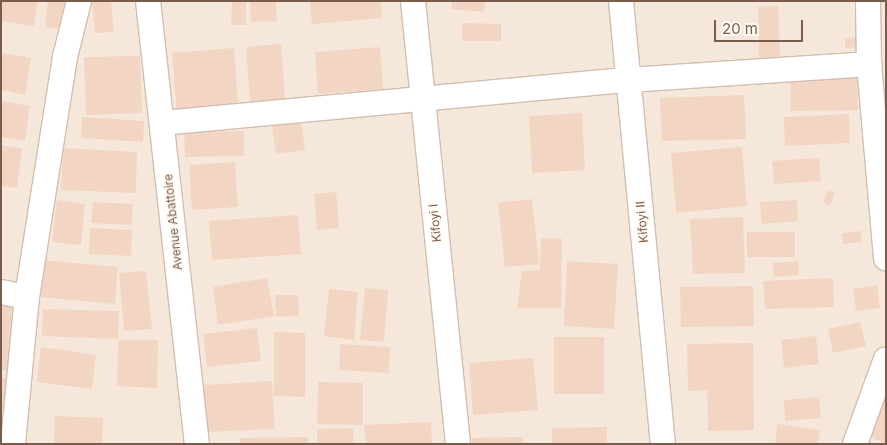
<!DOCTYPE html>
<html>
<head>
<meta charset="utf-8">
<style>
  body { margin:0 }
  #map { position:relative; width:887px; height:445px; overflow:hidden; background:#fdf6ec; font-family:Inter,sans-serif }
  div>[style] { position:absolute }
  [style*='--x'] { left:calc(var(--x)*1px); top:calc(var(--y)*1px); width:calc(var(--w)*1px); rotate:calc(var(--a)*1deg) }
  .residential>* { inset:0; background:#f5e8da }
  .building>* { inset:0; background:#f3d5c3 }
  .roads { filter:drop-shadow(1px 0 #d1beb0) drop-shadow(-1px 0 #d1beb0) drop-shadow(0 1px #d1beb0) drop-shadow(0 -1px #d1beb0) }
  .minor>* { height:24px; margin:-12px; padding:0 12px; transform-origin:12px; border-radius:12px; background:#fff }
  span { translate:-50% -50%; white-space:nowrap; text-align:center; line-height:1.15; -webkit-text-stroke:4px #fffaf3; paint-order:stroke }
  .street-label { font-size:12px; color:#7a5c4d }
  .frame { position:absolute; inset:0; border:2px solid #7a5c4d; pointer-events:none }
  .scale { position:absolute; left:714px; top:20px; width:89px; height:22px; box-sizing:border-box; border:2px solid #7a5c4d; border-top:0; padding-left:6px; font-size:15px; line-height:18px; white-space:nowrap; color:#7a5c4d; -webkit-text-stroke:4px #fffaf3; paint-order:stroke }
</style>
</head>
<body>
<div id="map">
  <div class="residential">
    <i style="clip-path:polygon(1px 1px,886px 1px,886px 444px,1px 444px)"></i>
  </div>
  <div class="building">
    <i style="clip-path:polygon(1px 1px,38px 1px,34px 26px,1px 21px)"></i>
    <i style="clip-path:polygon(48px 1px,67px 1px,64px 29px,45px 27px)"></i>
    <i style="clip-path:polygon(111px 1px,114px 32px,95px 33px,92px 2px)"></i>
    <i style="clip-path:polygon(232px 1px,246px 1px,246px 25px,231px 25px)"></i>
    <i style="clip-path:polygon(250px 1px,276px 1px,277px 21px,251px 22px)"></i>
    <i style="clip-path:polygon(310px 1px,381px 1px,382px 18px,312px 24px)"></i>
    <i style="clip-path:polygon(452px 1px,485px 1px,484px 12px,451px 9px)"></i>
    <i style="clip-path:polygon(778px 6px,780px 57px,759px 58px,758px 7px)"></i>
    <i style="clip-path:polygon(462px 23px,501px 24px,501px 41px,462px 41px)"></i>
    <i style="clip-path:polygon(860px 37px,860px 47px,845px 48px,845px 38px)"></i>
    <i style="clip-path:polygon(281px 44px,286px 109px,251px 111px,246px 47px)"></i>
    <i style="clip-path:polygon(380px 47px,383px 89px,318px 94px,315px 52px)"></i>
    <i style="clip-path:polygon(234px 48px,239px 113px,177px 117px,172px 53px)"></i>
    <i style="clip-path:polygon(1px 53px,31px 58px,25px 95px,1px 90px)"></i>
    <i style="clip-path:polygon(140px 56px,142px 113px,86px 115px,84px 57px)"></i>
    <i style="clip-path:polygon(857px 78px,858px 110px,791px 111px,790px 79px)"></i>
    <i style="clip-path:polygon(744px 95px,746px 139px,662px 141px,660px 98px)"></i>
    <i style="clip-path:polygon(1px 101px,30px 106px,25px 141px,1px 137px)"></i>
    <i style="clip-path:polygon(582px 113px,585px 170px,532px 173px,529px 116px)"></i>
    <i style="clip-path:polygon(849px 114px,850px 143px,785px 146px,784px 117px)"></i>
    <i style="clip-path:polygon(82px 117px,144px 121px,143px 142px,81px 138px)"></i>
    <i style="clip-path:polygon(301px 122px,305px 150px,276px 154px,272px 126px)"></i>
    <i style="clip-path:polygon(244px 131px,244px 156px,185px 157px,184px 132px)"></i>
    <i style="clip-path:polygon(1px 145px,22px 149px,17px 188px,1px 186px)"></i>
    <i style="clip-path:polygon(742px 147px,747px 206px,676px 213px,671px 153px)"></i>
    <i style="clip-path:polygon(63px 148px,137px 152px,136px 193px,61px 190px)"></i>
    <i style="clip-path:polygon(819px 158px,821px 181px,774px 184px,772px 161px)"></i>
    <i style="clip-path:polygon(235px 162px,238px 207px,192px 210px,189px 165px)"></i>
    <i style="clip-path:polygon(828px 190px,835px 193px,830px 206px,823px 203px)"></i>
    <i style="clip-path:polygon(336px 192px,339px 228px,317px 230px,314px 194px)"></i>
    <i style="clip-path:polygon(532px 199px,539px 264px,505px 267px,498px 203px)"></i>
    <i style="clip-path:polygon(57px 200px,85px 204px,81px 245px,52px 242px)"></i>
    <i style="clip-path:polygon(797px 200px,798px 221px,762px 224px,760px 202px)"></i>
    <i style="clip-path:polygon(93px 202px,133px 204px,132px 225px,91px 223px)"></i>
    <i style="clip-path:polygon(298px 215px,301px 254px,212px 260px,209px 221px)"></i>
    <i style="clip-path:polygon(743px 217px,745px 273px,693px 274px,690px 219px)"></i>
    <i style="clip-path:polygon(90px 228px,132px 230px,131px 256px,89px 254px)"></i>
    <i style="clip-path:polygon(861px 231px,862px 242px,843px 244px,842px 233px)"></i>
    <i style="clip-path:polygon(747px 232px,795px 232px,795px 257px,747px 257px)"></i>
    <i style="clip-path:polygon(541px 238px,562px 239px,561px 308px,517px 308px,522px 271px,540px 270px)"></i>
    <i style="clip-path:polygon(42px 260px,118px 267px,115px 304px,39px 297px)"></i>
    <i style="clip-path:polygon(567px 261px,618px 264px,614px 329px,564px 326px)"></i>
    <i style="clip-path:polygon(798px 261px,799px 275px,774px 277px,773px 263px)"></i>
    <i style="clip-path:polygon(146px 271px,152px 329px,124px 331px,119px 273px)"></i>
    <i style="clip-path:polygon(267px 278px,274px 316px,218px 325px,213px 287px)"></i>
    <i style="clip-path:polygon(833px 278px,834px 307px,765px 309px,763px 281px)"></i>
    <i style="clip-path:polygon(877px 285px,880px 308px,856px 311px,853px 289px)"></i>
    <i style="clip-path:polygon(753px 286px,754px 326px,681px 327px,680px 287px)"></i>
    <i style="clip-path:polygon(365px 288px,388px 290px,384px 342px,360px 340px)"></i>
    <i style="clip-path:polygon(329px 289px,358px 292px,354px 340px,324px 336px)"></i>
    <i style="clip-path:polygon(275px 295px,298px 295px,299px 316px,276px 317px)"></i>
    <i style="clip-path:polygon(1px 301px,19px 303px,11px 371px,1px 370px)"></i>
    <i style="clip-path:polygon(43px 309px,119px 311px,118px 339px,42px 336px)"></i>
    <i style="clip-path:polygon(860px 322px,866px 346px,833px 353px,828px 329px)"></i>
    <i style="clip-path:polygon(257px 328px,261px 361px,207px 367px,203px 334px)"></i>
    <i style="clip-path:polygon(274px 332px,305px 333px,305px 397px,274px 396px)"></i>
    <i style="clip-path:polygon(816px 336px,819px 364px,784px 368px,781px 340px)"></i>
    <i style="clip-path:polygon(554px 337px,604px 337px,604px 394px,554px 394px)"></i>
    <i style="clip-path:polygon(118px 340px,158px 340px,157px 388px,117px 386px)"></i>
    <i style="clip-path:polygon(753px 343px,754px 430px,708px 431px,707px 390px,688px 391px,687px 344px)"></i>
    <i style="clip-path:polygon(340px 344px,390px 347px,389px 373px,339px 370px)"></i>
    <i style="clip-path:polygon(41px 347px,96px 355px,92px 389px,37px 382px)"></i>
    <i style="clip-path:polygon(533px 358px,538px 410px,473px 415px,469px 363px)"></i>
    <i style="clip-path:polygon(1px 377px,13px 379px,9px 412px,1px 411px)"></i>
    <i style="clip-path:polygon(272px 381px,275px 429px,205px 432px,203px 385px)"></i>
    <i style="clip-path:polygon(318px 382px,363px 383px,363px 425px,317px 424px)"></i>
    <i style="clip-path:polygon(886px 391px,886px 444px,864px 433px)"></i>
    <i style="clip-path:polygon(819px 397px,821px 418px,785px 421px,784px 400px)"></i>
    <i style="clip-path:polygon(55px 416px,103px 418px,102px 444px,54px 444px)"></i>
    <i style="clip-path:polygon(431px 422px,432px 444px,366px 444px,364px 425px)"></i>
    <i style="clip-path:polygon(777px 424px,820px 430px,818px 444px,775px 444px)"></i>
    <i style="clip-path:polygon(607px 427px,607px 444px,552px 444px,552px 428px)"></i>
    <i style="clip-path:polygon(353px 428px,353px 444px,317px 444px,317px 429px)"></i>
    <i style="clip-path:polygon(308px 437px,308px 444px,240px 444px,240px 438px)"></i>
    <i style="clip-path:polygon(523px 437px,523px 444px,472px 444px,472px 438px)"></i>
  </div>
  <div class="roads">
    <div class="minor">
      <i style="--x:148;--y:1;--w:446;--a:83.7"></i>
      <i style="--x:413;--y:1;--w:445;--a:84.2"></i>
      <i style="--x:621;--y:1;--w:445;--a:84.6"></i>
      <i style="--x:868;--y:1;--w:63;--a:89.1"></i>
      <i style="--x:869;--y:64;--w:195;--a:85"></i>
      <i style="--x:162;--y:123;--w:469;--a:-5.3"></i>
      <i style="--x:629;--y:80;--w:241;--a:-3.8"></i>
      <i style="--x:1;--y:292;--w:26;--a:11"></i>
      <i style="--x:13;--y:444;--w:148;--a:-84.6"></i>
      <i style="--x:27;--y:297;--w:243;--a:-81"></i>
      <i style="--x:65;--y:57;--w:58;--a:-76"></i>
      <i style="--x:855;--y:444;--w:90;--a:-70"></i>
    </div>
  </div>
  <div class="street-label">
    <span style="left:173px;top:222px;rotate:-96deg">Avenue Abattoire</span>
    <span style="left:642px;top:222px;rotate:-95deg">Kifoyi II</span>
    <span style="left:435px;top:223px;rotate:-96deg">Kifoyi I</span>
  </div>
  <div class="frame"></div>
  <div class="scale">20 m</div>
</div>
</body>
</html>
